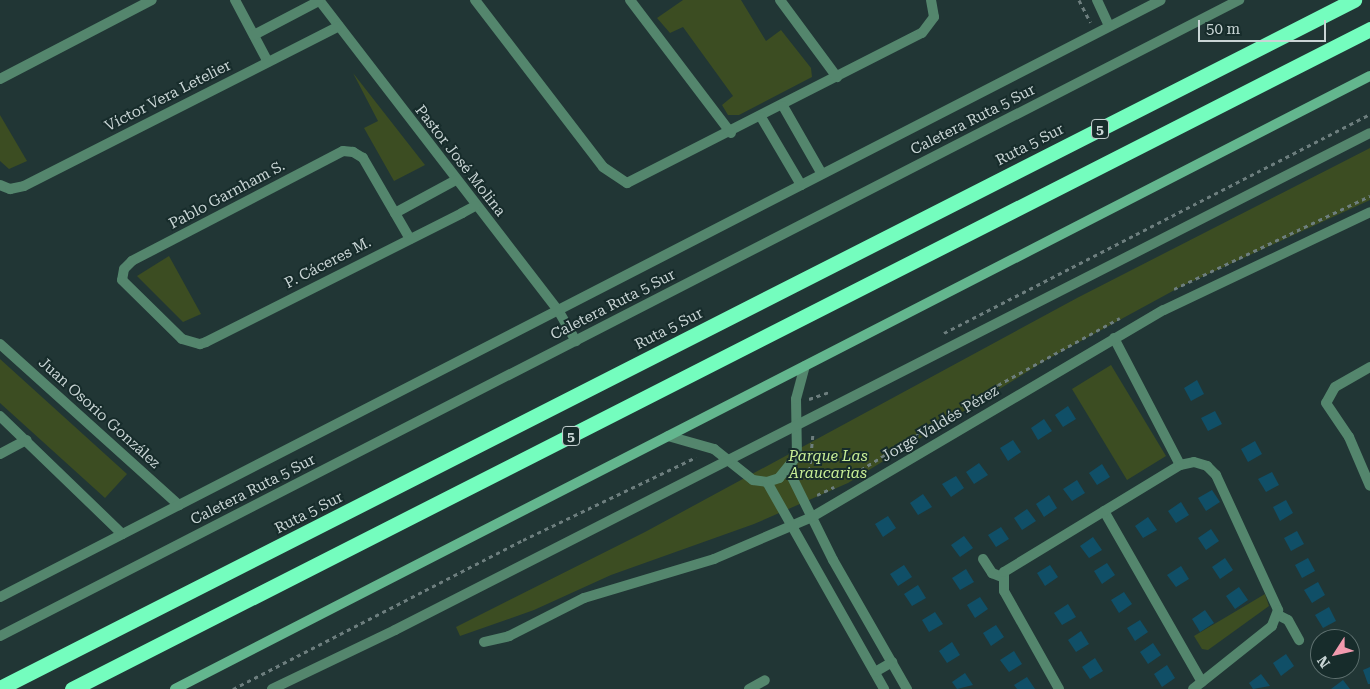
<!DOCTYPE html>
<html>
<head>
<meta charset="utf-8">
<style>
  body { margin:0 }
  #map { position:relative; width:1370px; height:689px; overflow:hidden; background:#213635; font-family:"Roboto Serif",serif }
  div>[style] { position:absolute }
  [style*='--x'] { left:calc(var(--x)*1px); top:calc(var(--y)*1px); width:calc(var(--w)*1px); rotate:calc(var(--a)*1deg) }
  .green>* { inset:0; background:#3c4d22 }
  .building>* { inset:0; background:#104f67 }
  .path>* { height:3px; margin-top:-1.5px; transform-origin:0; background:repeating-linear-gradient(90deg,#6d7e7e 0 4px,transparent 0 8px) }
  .minor>* { height:10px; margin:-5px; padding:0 5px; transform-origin:5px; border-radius:5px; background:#54866d }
  .tertiary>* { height:10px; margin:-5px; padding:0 5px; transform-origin:5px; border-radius:5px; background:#54866d }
  .secondary>* { height:10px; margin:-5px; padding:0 5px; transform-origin:5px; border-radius:5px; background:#63b68e }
  .motorway>* { height:15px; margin:-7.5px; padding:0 7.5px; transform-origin:7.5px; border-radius:7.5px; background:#74fdbe }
  span { translate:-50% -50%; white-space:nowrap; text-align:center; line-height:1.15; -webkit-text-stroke:4px #172c2b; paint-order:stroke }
  .shield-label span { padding:1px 4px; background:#172c2b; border:1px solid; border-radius:4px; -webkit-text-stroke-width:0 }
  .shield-label { font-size:14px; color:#c9d5d5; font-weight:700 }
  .street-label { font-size:15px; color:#c9d5d5 }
  .park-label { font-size:15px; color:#c8ee96; font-style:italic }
  .north { position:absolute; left:1310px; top:629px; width:50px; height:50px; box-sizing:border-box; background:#172c2b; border:1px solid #5e706f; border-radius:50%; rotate:235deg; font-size:14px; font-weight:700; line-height:20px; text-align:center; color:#c9d5d5 }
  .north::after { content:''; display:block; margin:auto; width:18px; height:22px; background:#f29aae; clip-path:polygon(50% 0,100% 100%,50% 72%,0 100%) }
  .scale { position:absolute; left:1198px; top:20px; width:128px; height:22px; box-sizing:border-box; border:2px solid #c9d5d5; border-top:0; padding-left:6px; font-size:15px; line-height:18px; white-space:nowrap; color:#c9d5d5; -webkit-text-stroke:4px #172c2b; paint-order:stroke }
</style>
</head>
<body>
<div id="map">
  <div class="green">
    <i style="clip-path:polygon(683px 0,741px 0,766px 41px,781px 30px,811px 68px,812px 77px,739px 115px,728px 115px,722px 105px,733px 96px,683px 27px,670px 33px,657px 18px)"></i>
    <i style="clip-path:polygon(353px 73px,425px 165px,394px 181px,364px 128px,378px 121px)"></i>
    <i style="clip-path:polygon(0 115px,27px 161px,9px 169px,0 161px)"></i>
    <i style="clip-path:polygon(1370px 148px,1370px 200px,1182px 286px,1046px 360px,848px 483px,754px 524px,611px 575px,534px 610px,460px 636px,456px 627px,645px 532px,1077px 298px)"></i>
    <i style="clip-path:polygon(169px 256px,201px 314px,183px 322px,137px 276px)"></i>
    <i style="clip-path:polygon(0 359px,127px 474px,105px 498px,0 403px)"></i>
    <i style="clip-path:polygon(1111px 365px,1166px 456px,1127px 480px,1072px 389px)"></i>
    <i style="clip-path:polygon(1265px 594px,1269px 606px,1208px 650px,1202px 649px,1194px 636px)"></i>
  </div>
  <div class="building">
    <i style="clip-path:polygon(1197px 380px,1204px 394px,1191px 401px,1184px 388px)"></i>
    <i style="clip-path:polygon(1068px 406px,1076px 419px,1063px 427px,1055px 415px)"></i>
    <i style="clip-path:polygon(1215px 411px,1222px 424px,1208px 431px,1201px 418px)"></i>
    <i style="clip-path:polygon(1044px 419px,1052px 431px,1038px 440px,1031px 428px)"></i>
    <i style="clip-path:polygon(1013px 440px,1021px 452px,1008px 461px,1000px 448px)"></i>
    <i style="clip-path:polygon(1255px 441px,1262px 454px,1248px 462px,1241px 449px)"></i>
    <i style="clip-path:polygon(979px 463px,988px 475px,974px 484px,966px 472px)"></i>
    <i style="clip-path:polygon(1102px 464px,1110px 477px,1097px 485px,1089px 473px)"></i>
    <i style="clip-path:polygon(1272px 472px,1279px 485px,1266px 492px,1258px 479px)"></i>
    <i style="clip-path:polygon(956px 476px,964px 488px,951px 497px,942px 484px)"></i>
    <i style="clip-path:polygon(1077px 480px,1085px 493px,1072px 501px,1063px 489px)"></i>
    <i style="clip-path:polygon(1212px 490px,1220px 502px,1206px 511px,1198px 498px)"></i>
    <i style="clip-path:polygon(923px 494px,932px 507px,918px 515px,910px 503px)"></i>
    <i style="clip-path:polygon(1049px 495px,1057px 508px,1044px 517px,1036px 504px)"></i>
    <i style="clip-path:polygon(1286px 500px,1293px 513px,1280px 521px,1273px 507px)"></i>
    <i style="clip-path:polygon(1181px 502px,1189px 515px,1176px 523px,1168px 511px)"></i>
    <i style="clip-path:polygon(1027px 509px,1036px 521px,1022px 530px,1014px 518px)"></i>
    <i style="clip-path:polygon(888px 516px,896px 528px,883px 537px,875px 524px)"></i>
    <i style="clip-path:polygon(1148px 517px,1157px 530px,1143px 538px,1135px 526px)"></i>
    <i style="clip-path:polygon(1001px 527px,1009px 539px,996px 547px,988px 535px)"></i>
    <i style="clip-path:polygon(1211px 529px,1219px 541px,1206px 550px,1198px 538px)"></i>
    <i style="clip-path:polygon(1297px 531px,1304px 544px,1291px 551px,1284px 538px)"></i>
    <i style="clip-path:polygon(964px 536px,973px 548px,960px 557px,951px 545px)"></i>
    <i style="clip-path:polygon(1093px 537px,1102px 550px,1089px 558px,1080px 546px)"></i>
    <i style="clip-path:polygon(1225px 558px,1233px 570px,1220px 579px,1212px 567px)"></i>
    <i style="clip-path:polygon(1308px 558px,1315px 571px,1302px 578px,1295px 565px)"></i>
    <i style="clip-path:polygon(1107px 563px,1115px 575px,1102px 584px,1094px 571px)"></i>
    <i style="clip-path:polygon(904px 565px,912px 577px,898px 586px,890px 574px)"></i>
    <i style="clip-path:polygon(1050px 565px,1058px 577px,1045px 586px,1037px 573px)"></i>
    <i style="clip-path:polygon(1181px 566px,1189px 579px,1176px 587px,1167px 575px)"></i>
    <i style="clip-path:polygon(966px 569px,974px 582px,960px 590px,952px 578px)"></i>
    <i style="clip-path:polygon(1318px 582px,1325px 595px,1312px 603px,1304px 590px)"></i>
    <i style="clip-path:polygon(918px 585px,926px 598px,912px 606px,904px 594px)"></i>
    <i style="clip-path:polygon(1239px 587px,1248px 600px,1235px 609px,1226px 596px)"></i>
    <i style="clip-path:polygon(1124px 592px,1132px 604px,1119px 613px,1111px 600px)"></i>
    <i style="clip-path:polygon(980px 597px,988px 609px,975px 618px,967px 605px)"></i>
    <i style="clip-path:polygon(1068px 604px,1076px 617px,1062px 625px,1054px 613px)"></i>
    <i style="clip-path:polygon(1329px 607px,1336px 621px,1323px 628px,1315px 615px)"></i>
    <i style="clip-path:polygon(1205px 610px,1214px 623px,1200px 632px,1192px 619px)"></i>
    <i style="clip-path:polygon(935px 612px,943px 624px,929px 632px,922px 620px)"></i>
    <i style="clip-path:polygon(1140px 620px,1148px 632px,1135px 641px,1127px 628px)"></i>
    <i style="clip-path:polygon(996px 625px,1004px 637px,991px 646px,983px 633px)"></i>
    <i style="clip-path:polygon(1081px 631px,1089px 644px,1076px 652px,1068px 640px)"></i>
    <i style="clip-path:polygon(952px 642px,960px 655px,947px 663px,939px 651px)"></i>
    <i style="clip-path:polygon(1153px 643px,1161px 655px,1148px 664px,1140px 652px)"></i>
    <i style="clip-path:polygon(1014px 651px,1022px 664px,1009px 672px,1000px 660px)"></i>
    <i style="clip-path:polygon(1286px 654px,1294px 666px,1281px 676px,1273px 663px)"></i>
    <i style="clip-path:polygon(1095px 658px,1103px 671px,1090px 679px,1082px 667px)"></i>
    <i style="clip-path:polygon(1167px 665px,1175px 678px,1162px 687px,1154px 674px)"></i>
    <i style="clip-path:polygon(1370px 667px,1370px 684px,1368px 684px,1363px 670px)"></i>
    <i style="clip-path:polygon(965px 673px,973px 685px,957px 689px,952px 682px)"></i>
    <i style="clip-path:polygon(1261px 674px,1270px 686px,1253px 689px,1249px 683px)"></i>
    <i style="clip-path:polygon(1027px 677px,1035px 689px,1017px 689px,1014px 685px)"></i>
    <i style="clip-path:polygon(1343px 680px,1350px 689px,1331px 689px)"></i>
  </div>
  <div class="path">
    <i style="--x:1079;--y:0;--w:25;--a:63"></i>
    <i style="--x:1174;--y:289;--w:217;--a:-25.4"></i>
    <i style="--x:944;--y:333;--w:479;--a:-27.2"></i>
    <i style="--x:809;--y:399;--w:21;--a:-19"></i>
    <i style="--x:854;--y:474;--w:169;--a:-31.7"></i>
    <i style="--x:998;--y:385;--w:139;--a:-28.8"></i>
    <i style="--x:809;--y:479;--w:47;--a:-85.1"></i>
    <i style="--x:817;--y:495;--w:19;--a:-25"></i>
    <i style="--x:233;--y:689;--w:326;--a:-27.2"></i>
    <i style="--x:523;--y:540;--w:192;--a:-25.6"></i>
  </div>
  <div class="minor">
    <i style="--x:235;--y:0;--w:70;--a:62"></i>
    <i style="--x:319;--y:0;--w:391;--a:52.4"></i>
    <i style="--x:558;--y:310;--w:36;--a:60"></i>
    <i style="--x:475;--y:0;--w:210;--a:52.5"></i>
    <i style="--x:603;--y:167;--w:29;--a:34"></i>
    <i style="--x:627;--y:183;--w:331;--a:-27"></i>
    <i style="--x:922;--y:33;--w:20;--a:-53"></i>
    <i style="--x:934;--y:17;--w:17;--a:-100"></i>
    <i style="--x:630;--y:0;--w:167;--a:52.8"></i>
    <i style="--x:780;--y:0;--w:96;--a:53.5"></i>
    <i style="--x:1097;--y:0;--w:29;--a:65"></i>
    <i style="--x:254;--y:35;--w:73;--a:-27.6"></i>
    <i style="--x:0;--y:79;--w:171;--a:-27.5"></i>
    <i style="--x:783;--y:106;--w:78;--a:60.2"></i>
    <i style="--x:761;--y:117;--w:79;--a:59.5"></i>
    <i style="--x:0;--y:185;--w:11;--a:22"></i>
    <i style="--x:10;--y:189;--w:14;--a:-12"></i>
    <i style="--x:24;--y:186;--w:353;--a:-26.9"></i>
    <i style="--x:395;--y:213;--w:69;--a:-28.4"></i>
    <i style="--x:410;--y:239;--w:94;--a:-120.1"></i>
    <i style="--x:363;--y:158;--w:12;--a:-149"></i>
    <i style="--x:353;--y:152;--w:10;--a:-174"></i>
    <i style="--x:343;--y:151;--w:238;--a:152.5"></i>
    <i style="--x:132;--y:261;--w:11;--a:135"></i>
    <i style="--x:124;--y:269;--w:11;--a:100"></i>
    <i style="--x:122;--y:280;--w:84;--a:44.5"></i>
    <i style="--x:182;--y:339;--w:19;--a:16"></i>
    <i style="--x:200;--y:344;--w:6;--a:-18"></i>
    <i style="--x:206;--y:342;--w:287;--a:-26.7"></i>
    <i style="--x:462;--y:213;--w:15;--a:-28"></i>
    <i style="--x:1114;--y:338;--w:143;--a:62.5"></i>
    <i style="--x:0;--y:344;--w:241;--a:42"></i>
    <i style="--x:1370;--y:367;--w:40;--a:150.3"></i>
    <i style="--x:1335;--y:387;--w:18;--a:119"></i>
    <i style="--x:1326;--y:403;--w:41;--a:55.9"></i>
    <i style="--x:1349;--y:437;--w:53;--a:66.8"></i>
    <i style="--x:0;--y:416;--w:170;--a:44"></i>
    <i style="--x:668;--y:436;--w:48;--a:15.8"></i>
    <i style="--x:714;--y:449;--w:50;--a:38.5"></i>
    <i style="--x:753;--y:480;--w:14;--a:8"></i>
    <i style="--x:767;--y:482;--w:13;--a:-18"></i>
    <i style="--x:779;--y:478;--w:28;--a:-51"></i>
    <i style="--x:797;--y:456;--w:57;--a:-91"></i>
    <i style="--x:796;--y:399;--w:34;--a:-75"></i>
    <i style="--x:0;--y:454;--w:30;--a:-28"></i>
    <i style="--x:789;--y:471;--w:99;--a:63.7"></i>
    <i style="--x:833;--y:560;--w:149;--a:60.2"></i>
    <i style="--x:767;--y:482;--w:238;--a:60.5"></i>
    <i style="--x:1104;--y:511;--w:197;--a:60.2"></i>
    <i style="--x:983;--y:559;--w:17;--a:57"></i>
    <i style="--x:992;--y:573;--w:11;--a:22"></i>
    <i style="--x:0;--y:597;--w:1305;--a:-27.21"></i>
    <i style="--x:1278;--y:615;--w:11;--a:27"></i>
    <i style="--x:1288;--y:620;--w:23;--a:61"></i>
    <i style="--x:484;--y:642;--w:26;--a:-13"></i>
    <i style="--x:509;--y:636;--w:84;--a:-26.9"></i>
    <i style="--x:584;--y:598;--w:136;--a:-16.7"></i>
    <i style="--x:714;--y:559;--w:107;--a:-23.2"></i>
    <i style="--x:812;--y:517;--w:408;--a:-30.5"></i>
    <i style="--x:1164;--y:310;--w:228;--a:-25.4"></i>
    <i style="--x:875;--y:672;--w:20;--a:-30"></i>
    <i style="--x:272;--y:689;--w:136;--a:-25.6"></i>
    <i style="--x:395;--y:630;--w:1094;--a:-27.01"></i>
    <i style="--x:749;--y:689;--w:18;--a:-29"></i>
    <i style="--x:1059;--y:689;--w:112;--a:-119.3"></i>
    <i style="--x:1004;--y:591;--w:19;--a:-90"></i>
    <i style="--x:1004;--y:572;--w:206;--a:-31.3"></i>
    <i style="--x:1180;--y:465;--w:14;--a:-12"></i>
    <i style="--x:1194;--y:462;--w:14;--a:17"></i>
    <i style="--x:1207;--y:466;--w:13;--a:45"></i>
    <i style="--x:1216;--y:475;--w:149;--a:65.3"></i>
    <i style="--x:1278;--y:610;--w:17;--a:111"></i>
    <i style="--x:1272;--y:626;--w:101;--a:141.4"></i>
  </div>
  <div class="tertiary">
    <i style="--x:0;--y:636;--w:1393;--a:-27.17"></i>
  </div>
  <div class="secondary">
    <i style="--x:175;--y:689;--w:1343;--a:-27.16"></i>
  </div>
  <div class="motorway">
    <i style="--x:0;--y:688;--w:1519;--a:-26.94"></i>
    <i style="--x:72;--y:689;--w:1456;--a:-26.95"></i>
  </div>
  <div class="shield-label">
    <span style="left:1100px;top:129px">5</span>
    <span style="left:571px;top:436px">5</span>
  </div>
  <div class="street-label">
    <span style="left:168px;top:96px;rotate:-27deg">Víctor Vera Letelier</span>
    <span style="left:973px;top:120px;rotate:-27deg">Caletera Ruta 5 Sur</span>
    <span style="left:1030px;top:145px;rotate:-27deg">Ruta 5 Sur</span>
    <span style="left:460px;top:161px;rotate:52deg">Pastor José Molina</span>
    <span style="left:227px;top:195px;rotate:-28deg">Pablo Garnham S.</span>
    <span style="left:328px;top:263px;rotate:-27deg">P. Cáceres M.</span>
    <span style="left:613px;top:305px;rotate:-27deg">Caletera Ruta 5 Sur</span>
    <span style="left:669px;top:329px;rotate:-27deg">Ruta 5 Sur</span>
    <span style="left:99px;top:413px;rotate:42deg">Juan Osorio González</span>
    <span style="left:940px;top:424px;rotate:-31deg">Jorge Valdés Pérez</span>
    <span style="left:253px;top:490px;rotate:-27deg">Caletera Ruta 5 Sur</span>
    <span style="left:309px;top:513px;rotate:-27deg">Ruta 5 Sur</span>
  </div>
  <div class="park-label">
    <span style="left:828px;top:465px">Parque Las<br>Araucarias</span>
  </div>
  <div class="north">N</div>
  <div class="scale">50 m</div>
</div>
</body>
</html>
